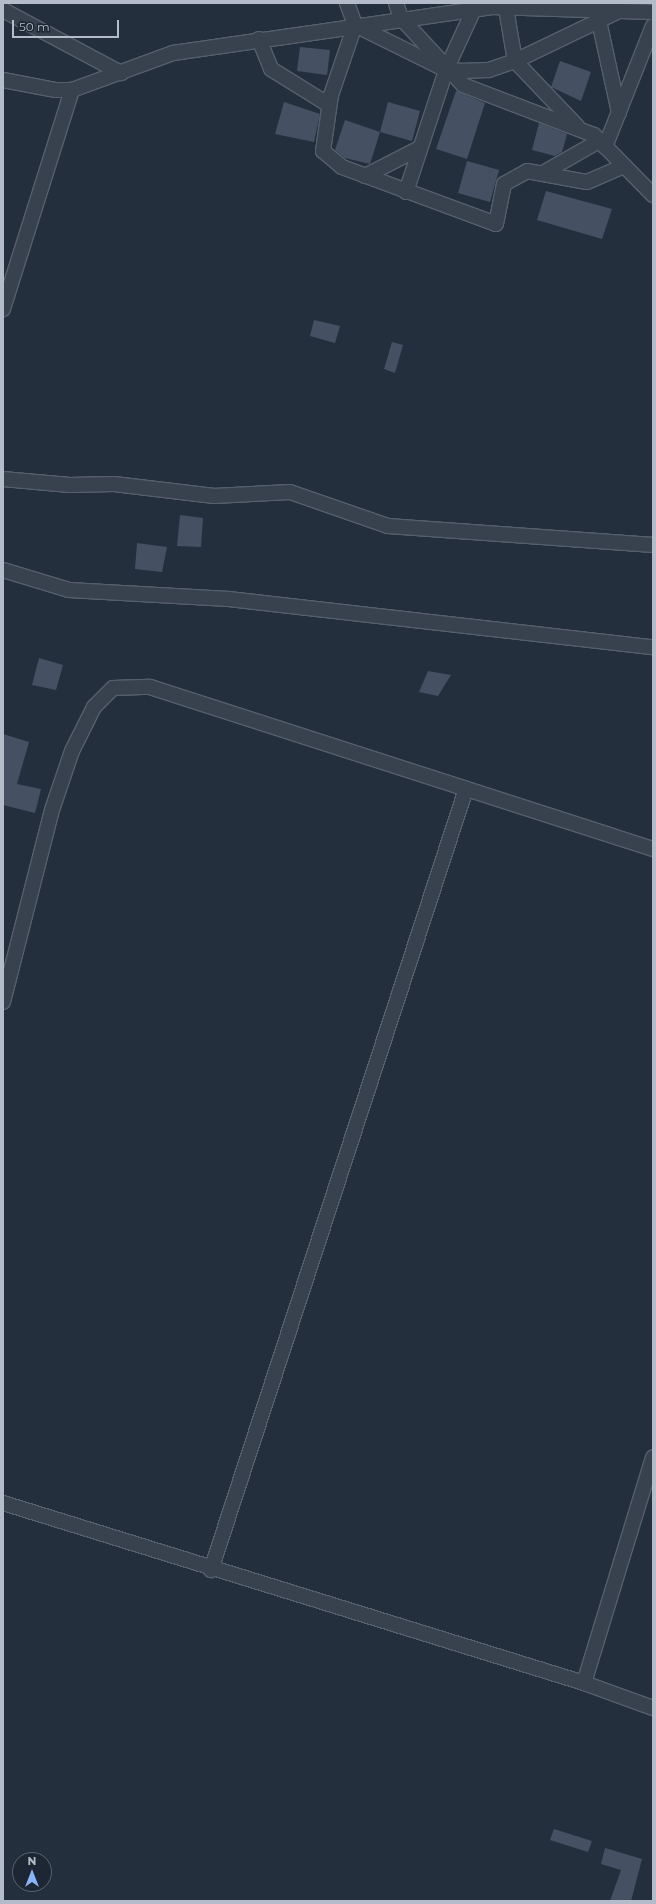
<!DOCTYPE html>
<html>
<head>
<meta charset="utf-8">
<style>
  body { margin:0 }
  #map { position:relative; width:656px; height:1904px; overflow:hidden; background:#242f3e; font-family:Montserrat,sans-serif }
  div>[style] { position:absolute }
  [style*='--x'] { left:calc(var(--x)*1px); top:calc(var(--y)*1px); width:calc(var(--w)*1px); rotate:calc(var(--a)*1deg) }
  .building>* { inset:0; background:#455162 }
  .roads { filter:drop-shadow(1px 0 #565f6c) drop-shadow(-1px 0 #565f6c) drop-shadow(0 1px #565f6c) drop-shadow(0 -1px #565f6c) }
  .minor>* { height:14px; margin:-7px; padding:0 7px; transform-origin:7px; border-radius:7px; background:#38414e }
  span { translate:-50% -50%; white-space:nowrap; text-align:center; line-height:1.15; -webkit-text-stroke:3.5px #1d2633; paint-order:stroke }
  .frame { position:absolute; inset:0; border:4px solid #b4bcc9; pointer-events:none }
  .north { position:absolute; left:12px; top:1852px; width:40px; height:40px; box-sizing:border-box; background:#1d2633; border:1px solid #59626f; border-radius:50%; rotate:0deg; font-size:11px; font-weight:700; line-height:16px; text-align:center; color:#b4bcc9 }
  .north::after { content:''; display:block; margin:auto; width:14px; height:18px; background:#8ab4f8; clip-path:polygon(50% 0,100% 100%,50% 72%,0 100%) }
  .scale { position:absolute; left:12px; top:20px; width:107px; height:18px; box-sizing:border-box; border:2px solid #b4bcc9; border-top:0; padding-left:5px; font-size:12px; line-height:14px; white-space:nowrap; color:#b4bcc9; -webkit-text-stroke:3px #1d2633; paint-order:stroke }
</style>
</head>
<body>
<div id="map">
  <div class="building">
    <i style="clip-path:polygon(300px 47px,330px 50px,327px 75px,297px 71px)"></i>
    <i style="clip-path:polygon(560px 61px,591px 72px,581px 101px,551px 87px)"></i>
    <i style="clip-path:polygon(456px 91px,485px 103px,467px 159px,436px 149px)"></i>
    <i style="clip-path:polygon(284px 102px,320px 114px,314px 142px,275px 134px)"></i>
    <i style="clip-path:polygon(388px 102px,420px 111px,412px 141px,380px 132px)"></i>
    <i style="clip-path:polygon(345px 120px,380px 132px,370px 164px,345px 158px,335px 150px)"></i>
    <i style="clip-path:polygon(539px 123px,567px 134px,562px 152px,555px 156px,532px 150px)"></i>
    <i style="clip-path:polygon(467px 161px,499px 170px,490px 202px,458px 193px)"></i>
    <i style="clip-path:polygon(546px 191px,612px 209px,602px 239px,537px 220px)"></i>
    <i style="clip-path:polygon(314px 320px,340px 326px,335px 343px,310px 336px)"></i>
    <i style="clip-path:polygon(392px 342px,403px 345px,395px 373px,384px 369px)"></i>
    <i style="clip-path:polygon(180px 515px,203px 518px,201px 547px,177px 546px)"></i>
    <i style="clip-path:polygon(137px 543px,167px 547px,162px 572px,135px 569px)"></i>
    <i style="clip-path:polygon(39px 658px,63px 665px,56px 690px,32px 685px)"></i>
    <i style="clip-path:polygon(428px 671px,451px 675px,438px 696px,419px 692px)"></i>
    <i style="clip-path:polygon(3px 734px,29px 742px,17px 784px,41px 789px,35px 813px,3px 805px)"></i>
    <i style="clip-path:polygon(554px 1829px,592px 1841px,588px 1852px,550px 1840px)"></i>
    <i style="clip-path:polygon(605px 1848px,642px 1859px,631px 1901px,610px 1901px,621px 1870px,601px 1864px)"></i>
  </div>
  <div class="roads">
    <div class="minor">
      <i style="--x:347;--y:3;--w:23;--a:70"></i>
      <i style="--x:396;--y:3;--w:16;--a:72"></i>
      <i style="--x:401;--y:18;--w:91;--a:47.2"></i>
      <i style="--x:463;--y:85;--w:140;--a:20.9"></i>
      <i style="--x:594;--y:135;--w:84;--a:45.5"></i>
      <i style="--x:506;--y:8;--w:54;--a:80.4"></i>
      <i style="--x:515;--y:61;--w:90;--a:46.4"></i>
      <i style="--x:3;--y:10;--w:134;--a:28.1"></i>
      <i style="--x:619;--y:11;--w:115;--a:154.3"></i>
      <i style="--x:515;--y:61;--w:28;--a:161"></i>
      <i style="--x:489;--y:70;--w:24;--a:178"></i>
      <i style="--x:465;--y:71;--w:19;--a:-177"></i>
      <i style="--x:446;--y:70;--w:102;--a:-153.7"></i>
      <i style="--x:355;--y:25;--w:74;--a:108.9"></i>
      <i style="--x:331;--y:95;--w:57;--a:98.1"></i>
      <i style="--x:323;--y:151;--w:25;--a:40"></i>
      <i style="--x:342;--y:167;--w:164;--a:20.3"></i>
      <i style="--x:496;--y:224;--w:41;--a:-78.7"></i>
      <i style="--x:504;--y:184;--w:26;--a:-29"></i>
      <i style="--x:527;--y:171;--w:61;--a:10.4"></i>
      <i style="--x:587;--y:182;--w:40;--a:-23.4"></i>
      <i style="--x:599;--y:21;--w:94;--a:77.7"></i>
      <i style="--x:259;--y:39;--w:32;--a:68"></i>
      <i style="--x:271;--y:69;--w:68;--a:31.8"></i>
      <i style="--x:3;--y:80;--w:54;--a:10.7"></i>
      <i style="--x:56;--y:90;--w:16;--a:0"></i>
      <i style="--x:72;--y:90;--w:108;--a:-20.1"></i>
      <i style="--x:173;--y:53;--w:321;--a:-8.2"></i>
      <i style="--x:491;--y:7;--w:162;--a:1.8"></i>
      <i style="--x:605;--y:147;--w:130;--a:-68.4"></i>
      <i style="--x:543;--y:173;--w:64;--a:-29.7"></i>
      <i style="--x:365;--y:176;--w:62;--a:-27"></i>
      <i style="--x:406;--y:192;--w:128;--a:-71.8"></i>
      <i style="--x:446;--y:70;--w:67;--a:-65.3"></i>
      <i style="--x:3;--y:309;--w:230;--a:-72.5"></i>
      <i style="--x:3;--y:479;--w:67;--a:5.1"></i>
      <i style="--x:70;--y:485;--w:44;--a:-1.3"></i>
      <i style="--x:114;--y:484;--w:101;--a:6.8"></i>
      <i style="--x:214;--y:496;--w:76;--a:-3"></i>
      <i style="--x:290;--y:492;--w:104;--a:19.1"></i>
      <i style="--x:388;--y:526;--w:266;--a:4.1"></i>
      <i style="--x:3;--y:570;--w:69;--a:16.9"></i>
      <i style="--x:69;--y:590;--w:160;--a:3.2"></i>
      <i style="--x:229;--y:599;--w:427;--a:6.5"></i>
      <i style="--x:3;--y:1002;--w:198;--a:-75.7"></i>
      <i style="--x:52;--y:810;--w:62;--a:-71.3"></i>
      <i style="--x:72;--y:751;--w:49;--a:-63.4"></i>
      <i style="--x:94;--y:707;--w:27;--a:-45"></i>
      <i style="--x:113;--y:688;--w:37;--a:-2"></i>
      <i style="--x:150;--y:687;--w:528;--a:17.85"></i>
      <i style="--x:3;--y:1503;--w:608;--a:17.21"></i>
      <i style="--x:584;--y:1683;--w:73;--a:19.9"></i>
      <i style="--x:211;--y:1570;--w:822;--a:-71.92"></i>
      <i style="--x:584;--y:1683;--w:236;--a:-73"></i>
    </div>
  </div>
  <div class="frame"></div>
  <div class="north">N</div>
  <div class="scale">50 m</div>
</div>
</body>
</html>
